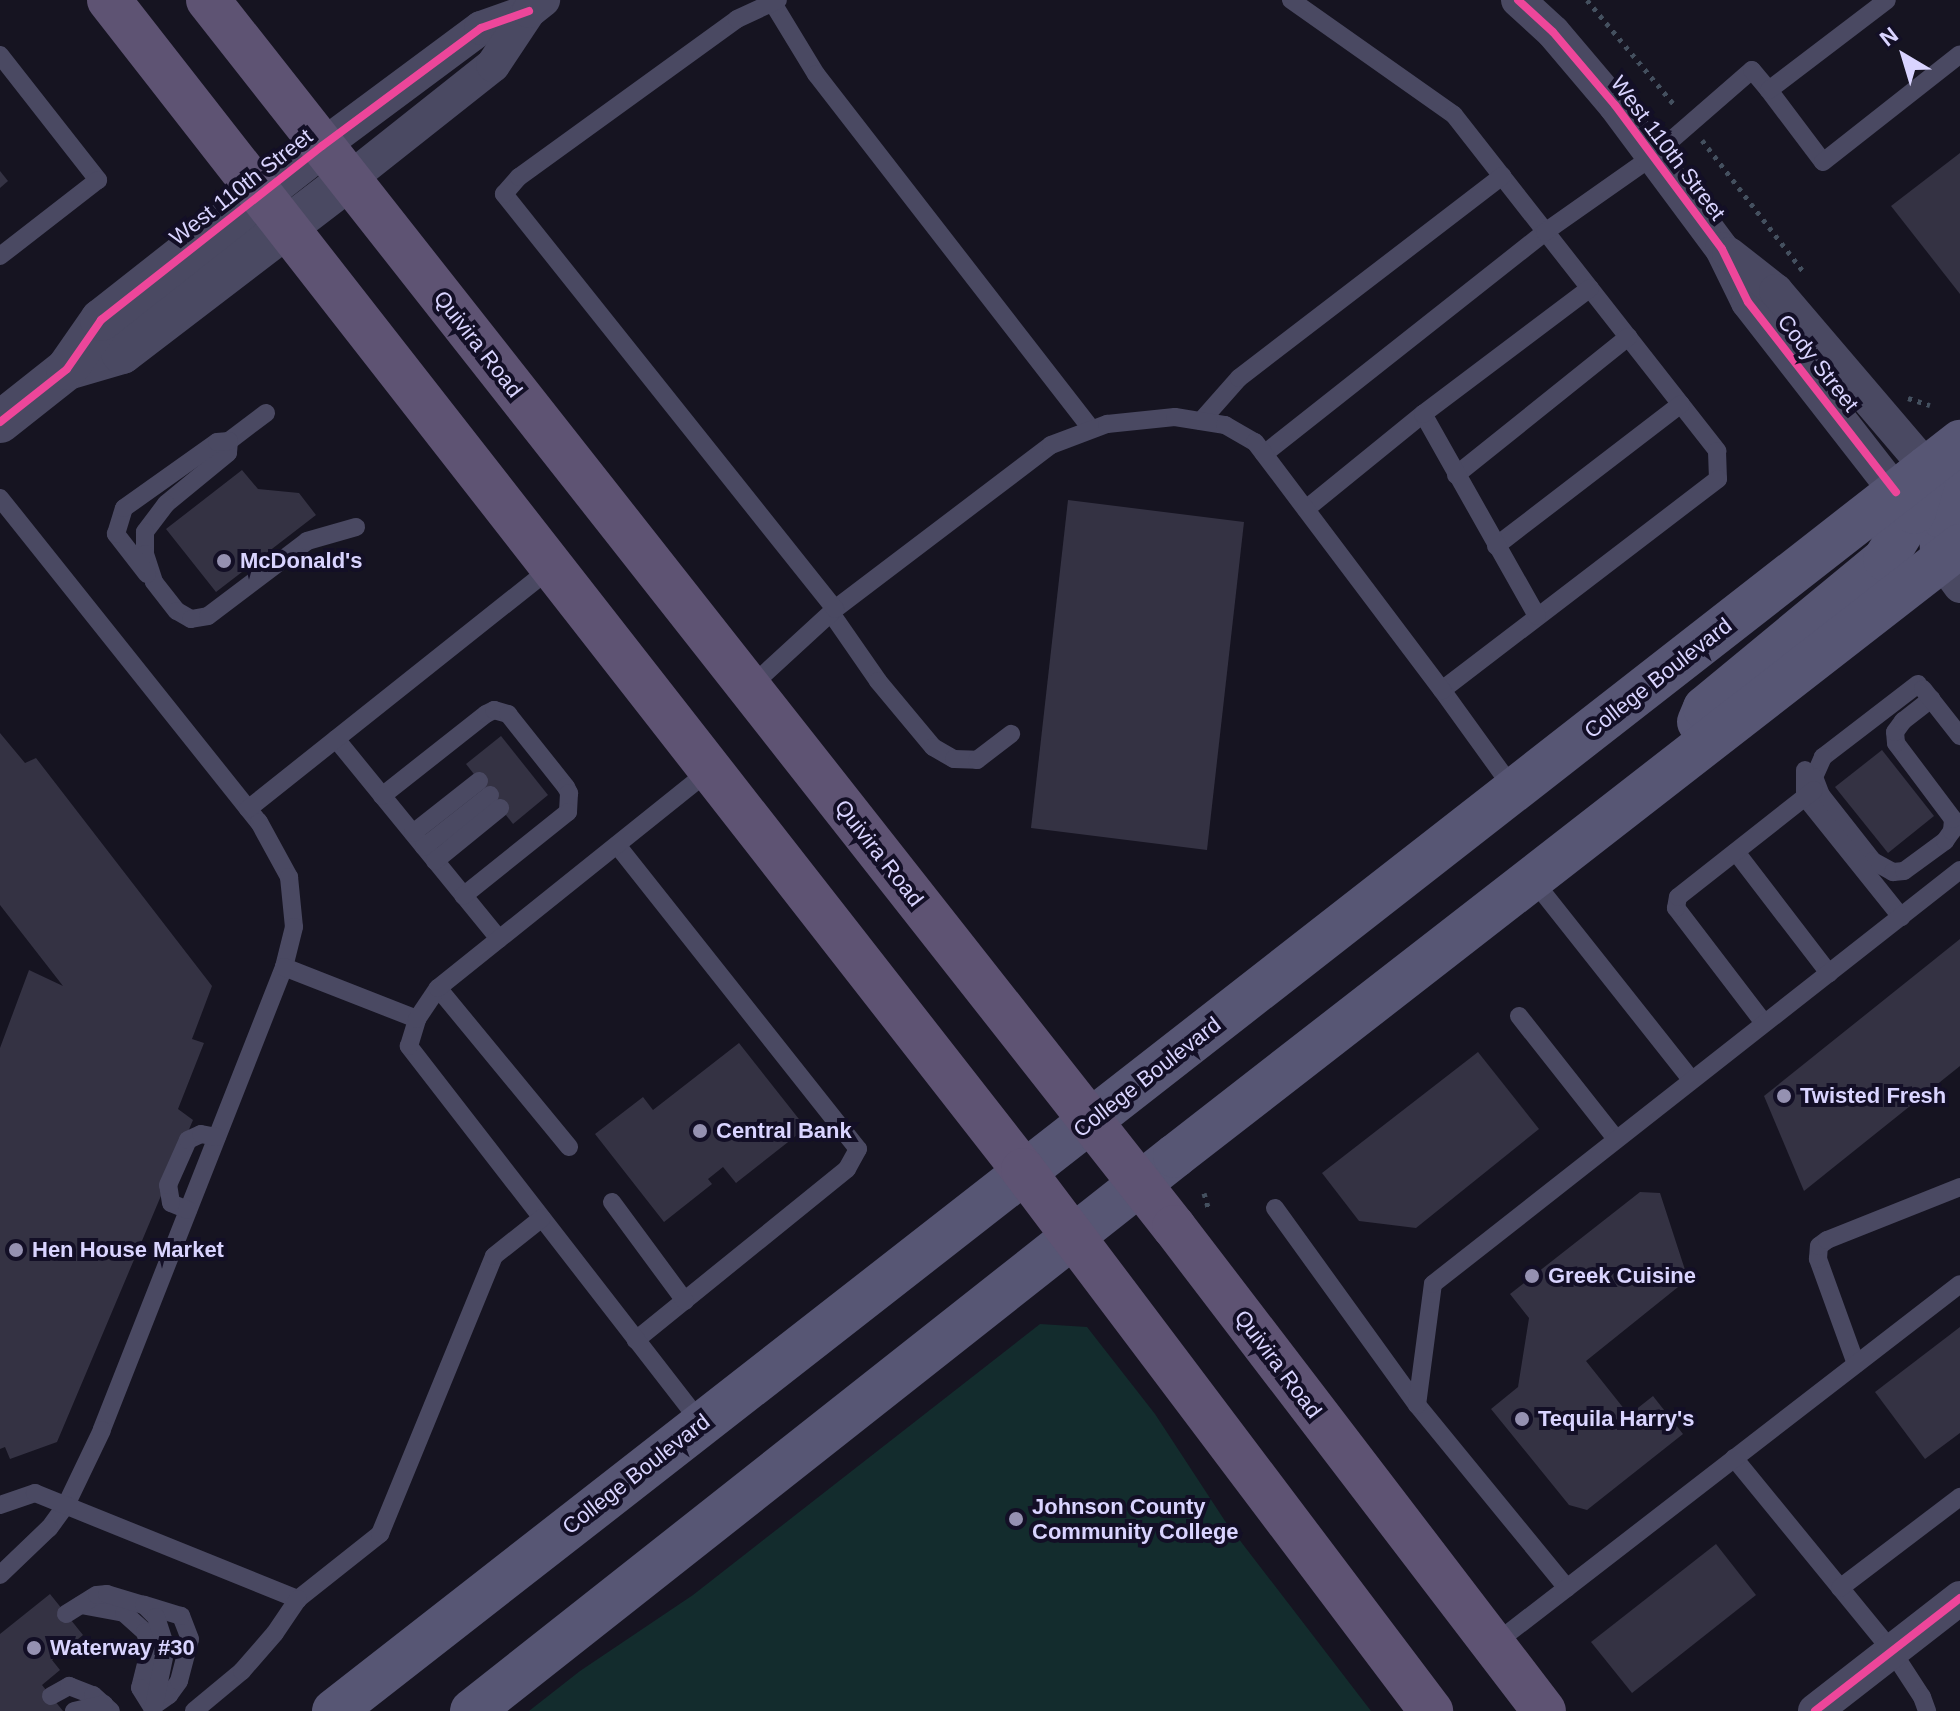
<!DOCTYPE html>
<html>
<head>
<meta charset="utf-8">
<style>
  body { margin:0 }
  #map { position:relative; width:1960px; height:1711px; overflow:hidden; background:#161421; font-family:Helvetica,sans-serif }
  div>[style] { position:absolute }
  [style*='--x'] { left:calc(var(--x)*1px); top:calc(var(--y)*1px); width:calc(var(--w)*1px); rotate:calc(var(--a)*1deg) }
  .green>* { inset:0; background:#132c2d }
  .building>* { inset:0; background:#343243 }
  .path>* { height:5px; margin-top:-2.5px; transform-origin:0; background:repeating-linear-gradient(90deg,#44505f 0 4px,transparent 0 10px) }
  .service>* { height:18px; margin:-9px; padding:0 9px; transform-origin:9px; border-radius:9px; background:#4a4962 }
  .minor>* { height:34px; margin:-17px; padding:0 17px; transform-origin:17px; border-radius:17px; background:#4a4962 }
  .tertiary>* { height:42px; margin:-21px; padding:0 21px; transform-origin:21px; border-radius:21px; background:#4a4962 }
  .secondary>* { height:44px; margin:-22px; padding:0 22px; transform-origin:22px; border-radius:22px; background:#575674 }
  .primary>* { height:44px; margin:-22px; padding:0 22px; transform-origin:22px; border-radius:22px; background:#5e5373 }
  .cycleway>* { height:8px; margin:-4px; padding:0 4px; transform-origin:4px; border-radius:4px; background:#ed469a }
  .dots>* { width:22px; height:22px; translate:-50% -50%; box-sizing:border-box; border:4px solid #130f26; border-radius:50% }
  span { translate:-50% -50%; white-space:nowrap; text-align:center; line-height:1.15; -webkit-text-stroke:8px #130f26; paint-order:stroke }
  .street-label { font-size:22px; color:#d9d4ff }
  .poi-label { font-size:22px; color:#d9d4ff; font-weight:700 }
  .left { translate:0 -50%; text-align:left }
  .north { position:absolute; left:1864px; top:16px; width:80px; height:80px; -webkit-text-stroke:6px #130f26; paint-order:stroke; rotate:322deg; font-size:22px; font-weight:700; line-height:32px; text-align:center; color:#d9d4ff }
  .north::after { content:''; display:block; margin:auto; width:28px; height:36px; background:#d9d4ff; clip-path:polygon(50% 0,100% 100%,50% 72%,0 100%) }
</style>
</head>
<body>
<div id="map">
  <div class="green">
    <i style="clip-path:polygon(1040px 1324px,1087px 1327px,1155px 1414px,1225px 1521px,1371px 1711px,529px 1711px,580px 1671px,693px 1595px)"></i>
  </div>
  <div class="building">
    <i style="clip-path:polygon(1960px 153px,1960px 294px,1891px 206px)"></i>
    <i style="clip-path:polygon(0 171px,8px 181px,0 188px)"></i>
    <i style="clip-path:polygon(242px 470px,258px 489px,299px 493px,316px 515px,216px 592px,166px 529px)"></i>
    <i style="clip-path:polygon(1068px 500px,1244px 522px,1207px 850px,1031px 828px)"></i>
    <i style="clip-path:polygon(0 733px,25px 763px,36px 758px,212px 986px,192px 1039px,204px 1043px,178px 1109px,193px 1120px,57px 1442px,10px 1459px,5px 1447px,0 1449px,0 1048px,29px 970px,63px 986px,0 905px)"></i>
    <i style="clip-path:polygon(501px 736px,548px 795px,513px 824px,466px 764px)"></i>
    <i style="clip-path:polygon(1882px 750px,1934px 816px,1888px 853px,1835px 787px)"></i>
    <i style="clip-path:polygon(1960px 939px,1960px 1066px,1804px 1191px,1764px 1096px)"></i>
    <i style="clip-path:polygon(739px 1043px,806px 1128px,736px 1183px,723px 1167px,708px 1179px,712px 1184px,664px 1222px,595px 1134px,643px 1097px,653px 1110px)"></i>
    <i style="clip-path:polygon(1478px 1052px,1539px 1129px,1416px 1228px,1359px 1221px,1322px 1173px)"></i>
    <i style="clip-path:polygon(1640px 1192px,1660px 1193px,1688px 1279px,1586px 1361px,1629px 1415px,1653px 1396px,1683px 1434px,1587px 1510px,1569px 1505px,1491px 1409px,1518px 1387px,1529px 1318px,1510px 1294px)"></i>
    <i style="clip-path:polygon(1960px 1327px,1960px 1433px,1925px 1459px,1875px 1392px)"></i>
    <i style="clip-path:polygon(1716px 1544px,1756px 1595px,1632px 1693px,1591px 1642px)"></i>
    <i style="clip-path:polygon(50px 1594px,83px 1635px,52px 1660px,60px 1670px,42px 1685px,63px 1711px,0 1711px,0 1634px)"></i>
  </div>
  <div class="path">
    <i style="--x:1587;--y:0;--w:139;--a:50.2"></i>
    <i style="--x:1702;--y:140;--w:165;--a:52.4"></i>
    <i style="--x:1908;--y:398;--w:23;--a:18"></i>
    <i style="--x:1204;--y:1193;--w:19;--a:74"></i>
  </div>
  <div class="service">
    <i style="--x:771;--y:0;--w:87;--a:58.7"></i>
    <i style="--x:816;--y:74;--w:449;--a:52.2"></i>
    <i style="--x:1291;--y:0;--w:199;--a:35.2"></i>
    <i style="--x:1454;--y:115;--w:427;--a:51.9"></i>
    <i style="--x:1717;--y:451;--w:28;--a:88"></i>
    <i style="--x:1718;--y:479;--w:347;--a:142.6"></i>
    <i style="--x:1442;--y:690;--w:123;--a:54.2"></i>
    <i style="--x:0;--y:55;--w:159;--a:51.9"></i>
    <i style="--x:98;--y:180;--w:124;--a:142.2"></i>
    <i style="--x:1768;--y:89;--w:91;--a:53"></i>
    <i style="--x:1823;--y:162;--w:174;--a:-38.2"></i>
    <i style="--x:266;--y:413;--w:46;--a:142.9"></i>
    <i style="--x:229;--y:441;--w:12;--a:95"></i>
    <i style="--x:228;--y:453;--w:80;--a:140.6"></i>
    <i style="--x:166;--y:504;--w:35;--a:127"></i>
    <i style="--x:145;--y:532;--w:22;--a:90"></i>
    <i style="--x:145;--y:554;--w:29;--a:72"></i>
    <i style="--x:154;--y:582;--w:37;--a:52"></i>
    <i style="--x:177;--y:611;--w:16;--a:30"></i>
    <i style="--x:191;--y:619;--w:17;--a:-10"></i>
    <i style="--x:208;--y:616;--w:124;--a:-37.1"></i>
    <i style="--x:307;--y:541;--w:51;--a:-15.9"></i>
    <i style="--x:1201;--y:421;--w:57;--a:-48.5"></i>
    <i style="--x:1239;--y:378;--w:332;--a:-37.5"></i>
    <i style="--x:1264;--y:454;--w:358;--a:-38.3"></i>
    <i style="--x:1545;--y:232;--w:132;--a:-35.1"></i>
    <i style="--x:1653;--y:156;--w:131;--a:-41"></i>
    <i style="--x:1752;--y:70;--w:26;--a:50"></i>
    <i style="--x:1769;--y:90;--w:148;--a:-37.3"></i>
    <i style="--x:1456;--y:475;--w:221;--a:-38.7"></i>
    <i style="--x:0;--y:498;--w:415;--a:51.4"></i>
    <i style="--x:259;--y:822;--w:63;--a:61.4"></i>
    <i style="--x:289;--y:877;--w:50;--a:84.3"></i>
    <i style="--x:294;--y:927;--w:41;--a:104"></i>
    <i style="--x:284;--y:967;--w:497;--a:111.5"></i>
    <i style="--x:102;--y:1430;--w:83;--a:115.6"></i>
    <i style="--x:66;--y:1505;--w:29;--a:126"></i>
    <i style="--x:49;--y:1528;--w:68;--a:136.2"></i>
    <i style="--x:1306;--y:509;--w:151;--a:-39.1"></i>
    <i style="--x:1496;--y:546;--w:233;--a:-37.5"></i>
    <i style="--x:147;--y:574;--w:51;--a:-127.8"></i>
    <i style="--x:116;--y:534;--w:27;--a:-73"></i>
    <i style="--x:124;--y:508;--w:114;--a:-35.4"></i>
    <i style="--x:217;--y:442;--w:12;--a:-5"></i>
    <i style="--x:835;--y:609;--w:271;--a:-37.2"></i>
    <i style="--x:1051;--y:445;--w:60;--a:-20.6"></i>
    <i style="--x:1107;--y:424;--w:68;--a:-5.9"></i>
    <i style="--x:1175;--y:417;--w:51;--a:9.1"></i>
    <i style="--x:1225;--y:425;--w:34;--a:30"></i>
    <i style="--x:1255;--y:442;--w:311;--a:53"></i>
    <i style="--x:831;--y:613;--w:83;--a:55.3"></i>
    <i style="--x:878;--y:681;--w:86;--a:50.2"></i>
    <i style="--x:933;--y:747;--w:24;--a:30"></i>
    <i style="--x:954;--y:759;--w:23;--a:2"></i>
    <i style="--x:977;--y:760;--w:43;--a:-37.4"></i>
    <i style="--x:1537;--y:616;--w:232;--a:-119.4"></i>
    <i style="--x:1423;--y:414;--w:209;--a:-37"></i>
    <i style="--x:1918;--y:684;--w:120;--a:142.5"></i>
    <i style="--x:1823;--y:757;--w:22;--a:114"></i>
    <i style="--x:1814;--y:777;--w:19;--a:69"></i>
    <i style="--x:1821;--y:795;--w:84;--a:51.8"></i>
    <i style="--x:1873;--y:861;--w:23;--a:29"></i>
    <i style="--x:1893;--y:872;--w:11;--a:-5"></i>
    <i style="--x:1904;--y:871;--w:51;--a:-36.2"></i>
    <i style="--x:1945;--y:841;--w:12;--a:-55"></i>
    <i style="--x:1952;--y:831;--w:12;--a:-85"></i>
    <i style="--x:1953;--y:819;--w:95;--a:-126.9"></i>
    <i style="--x:1896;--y:743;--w:11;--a:-95"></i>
    <i style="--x:1895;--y:732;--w:14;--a:-54"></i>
    <i style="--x:1903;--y:721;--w:36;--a:-38"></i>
    <i style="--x:749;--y:688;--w:117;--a:-42.6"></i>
    <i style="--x:835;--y:609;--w:531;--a:-128.58"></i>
    <i style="--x:504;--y:194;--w:23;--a:-49"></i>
    <i style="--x:519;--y:177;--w:269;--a:-35.9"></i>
    <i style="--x:737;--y:19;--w:45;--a:-24.9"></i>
    <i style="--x:1923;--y:689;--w:60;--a:51.8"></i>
    <i style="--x:336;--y:739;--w:258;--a:50.8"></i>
    <i style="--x:1805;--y:770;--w:27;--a:90"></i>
    <i style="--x:1805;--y:797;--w:154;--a:51.3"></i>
    <i style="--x:382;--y:796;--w:132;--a:-38.3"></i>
    <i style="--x:486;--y:714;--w:9;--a:-27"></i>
    <i style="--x:494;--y:710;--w:15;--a:16"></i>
    <i style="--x:508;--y:714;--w:93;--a:51.5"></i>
    <i style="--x:566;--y:787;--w:7;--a:63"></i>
    <i style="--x:569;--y:793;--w:19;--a:93"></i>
    <i style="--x:568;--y:812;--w:134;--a:141.3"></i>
    <i style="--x:248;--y:809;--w:389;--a:-38.5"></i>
    <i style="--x:413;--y:833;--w:84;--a:-38.2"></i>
    <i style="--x:617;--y:845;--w:388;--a:51.6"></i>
    <i style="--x:858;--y:1149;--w:23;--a:119"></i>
    <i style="--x:847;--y:1169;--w:272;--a:141"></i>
    <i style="--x:424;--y:847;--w:84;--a:-38.2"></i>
    <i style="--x:1736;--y:852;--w:153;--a:52.5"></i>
    <i style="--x:435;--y:861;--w:84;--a:-39.2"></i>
    <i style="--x:1533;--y:880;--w:254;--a:51.6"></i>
    <i style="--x:284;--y:967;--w:143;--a:21.4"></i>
    <i style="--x:438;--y:988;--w:206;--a:50.5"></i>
    <i style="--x:1519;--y:1016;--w:157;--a:51.7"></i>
    <i style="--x:1764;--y:1023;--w:145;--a:-127.4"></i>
    <i style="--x:1676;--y:908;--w:11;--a:-80"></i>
    <i style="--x:1678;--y:897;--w:173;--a:-38.2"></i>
    <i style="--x:612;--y:1202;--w:123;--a:53.6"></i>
    <i style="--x:1275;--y:1208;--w:243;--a:54.2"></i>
    <i style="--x:188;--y:1210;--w:18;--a:-158"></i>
    <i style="--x:171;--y:1203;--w:18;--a:-99"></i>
    <i style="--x:168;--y:1185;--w:49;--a:-66"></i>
    <i style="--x:188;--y:1140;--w:14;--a:-25"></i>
    <i style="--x:201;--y:1134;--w:16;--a:11"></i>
    <i style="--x:1856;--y:1364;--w:112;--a:-109.9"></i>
    <i style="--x:1818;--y:1259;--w:13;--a:-86"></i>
    <i style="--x:1819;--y:1246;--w:10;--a:-37"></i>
    <i style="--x:1827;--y:1240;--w:143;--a:-21.7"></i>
    <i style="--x:701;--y:1423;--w:477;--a:-127.8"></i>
    <i style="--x:409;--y:1046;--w:28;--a:-73"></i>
    <i style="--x:417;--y:1019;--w:37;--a:-56"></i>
    <i style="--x:438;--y:988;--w:349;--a:-38.7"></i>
    <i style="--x:1734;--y:1458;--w:249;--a:50.7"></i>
    <i style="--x:1892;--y:1651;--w:55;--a:56.9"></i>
    <i style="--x:1922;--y:1697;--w:15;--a:70"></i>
    <i style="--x:0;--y:1505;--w:37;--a:-19"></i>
    <i style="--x:35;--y:1493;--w:284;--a:22"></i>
    <i style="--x:298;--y:1599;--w:105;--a:-38.4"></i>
    <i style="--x:380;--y:1534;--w:300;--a:-67.7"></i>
    <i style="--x:494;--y:1256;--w:61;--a:-38.4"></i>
    <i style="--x:1567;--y:1588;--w:237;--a:-129.3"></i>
    <i style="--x:1417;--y:1405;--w:122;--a:-82.5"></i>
    <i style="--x:1433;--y:1284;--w:670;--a:-38.15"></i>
    <i style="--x:1840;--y:1588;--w:151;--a:-37.2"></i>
    <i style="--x:81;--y:1605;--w:44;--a:10.5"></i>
    <i style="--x:124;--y:1613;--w:28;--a:42"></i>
    <i style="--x:145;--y:1632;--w:17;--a:73"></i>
    <i style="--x:150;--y:1648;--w:41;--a:104"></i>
    <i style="--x:140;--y:1688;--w:22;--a:58"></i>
    <i style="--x:152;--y:1707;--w:21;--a:-35"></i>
    <i style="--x:169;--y:1695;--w:17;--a:-54"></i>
    <i style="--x:179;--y:1681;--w:43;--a:-75.3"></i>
    <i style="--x:190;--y:1639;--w:25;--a:-111"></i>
    <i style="--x:181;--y:1616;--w:39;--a:-163"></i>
    <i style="--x:66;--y:1614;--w:36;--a:-32"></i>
    <i style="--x:97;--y:1595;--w:10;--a:-6"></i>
    <i style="--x:107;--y:1594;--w:39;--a:17"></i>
    <i style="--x:144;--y:1605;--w:17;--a:45"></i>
    <i style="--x:156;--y:1617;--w:33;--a:72"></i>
    <i style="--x:166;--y:1648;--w:64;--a:101.7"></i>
    <i style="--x:1493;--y:1645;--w:590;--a:-37.7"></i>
    <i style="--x:51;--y:1696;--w:21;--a:-29"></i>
    <i style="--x:69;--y:1686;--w:26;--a:21"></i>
    <i style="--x:93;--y:1695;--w:24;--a:42"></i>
    <i style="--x:74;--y:1711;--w:31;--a:-13"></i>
    <i style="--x:194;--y:1711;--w:62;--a:-39.8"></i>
    <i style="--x:242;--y:1671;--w:50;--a:-49"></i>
    <i style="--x:275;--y:1633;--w:41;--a:-55.9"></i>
  </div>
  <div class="minor">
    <i style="--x:1518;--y:0;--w:47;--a:42.4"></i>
    <i style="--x:1553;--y:32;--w:96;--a:49.7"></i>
    <i style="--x:1615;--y:105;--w:179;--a:53.4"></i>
    <i style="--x:1722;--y:249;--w:59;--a:63.9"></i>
    <i style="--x:1748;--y:302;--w:241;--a:52.1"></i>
    <i style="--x:322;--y:146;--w:198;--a:-36.6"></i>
    <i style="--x:481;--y:28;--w:51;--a:-19.5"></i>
    <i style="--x:348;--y:180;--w:185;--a:-38.4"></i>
    <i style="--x:493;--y:65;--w:65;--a:-56.3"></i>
    <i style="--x:529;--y:11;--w:18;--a:-38"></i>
    <i style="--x:1729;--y:254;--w:60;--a:38.2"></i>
    <i style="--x:1776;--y:291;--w:233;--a:49.5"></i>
    <i style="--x:1942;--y:561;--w:31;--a:54"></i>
    <i style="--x:1815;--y:1711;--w:184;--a:-37.9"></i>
  </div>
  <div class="tertiary">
    <i style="--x:67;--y:369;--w:57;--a:-16.2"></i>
    <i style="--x:122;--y:353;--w:285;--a:-37.4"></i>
    <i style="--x:0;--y:422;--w:85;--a:-38.3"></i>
    <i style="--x:67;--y:369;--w:60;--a:-55.2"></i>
    <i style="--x:101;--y:320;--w:281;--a:-38.2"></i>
  </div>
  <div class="secondary">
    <i style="--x:1942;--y:557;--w:41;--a:-91.4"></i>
    <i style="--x:1941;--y:516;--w:41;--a:-62.2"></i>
    <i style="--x:1699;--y:722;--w:15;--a:-67"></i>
    <i style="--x:1705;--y:708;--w:234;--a:-39.6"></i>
    <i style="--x:1885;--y:559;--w:55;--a:-58.3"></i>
    <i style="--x:1914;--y:512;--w:46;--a:-73.5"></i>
    <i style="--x:334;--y:1711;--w:2063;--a:-37.97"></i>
    <i style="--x:472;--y:1711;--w:896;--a:-38.29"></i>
    <i style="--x:1175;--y:1156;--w:994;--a:-37.85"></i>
  </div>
  <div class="primary">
    <i style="--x:109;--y:0;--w:1485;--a:52"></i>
    <i style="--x:1023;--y:1170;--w:678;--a:52.98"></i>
    <i style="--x:208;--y:0;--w:1562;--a:51.79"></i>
    <i style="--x:1174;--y:1227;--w:609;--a:52.6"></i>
  </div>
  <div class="cycleway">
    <i style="--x:1518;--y:0;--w:47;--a:42.4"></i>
    <i style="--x:1553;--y:32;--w:96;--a:49.7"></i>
    <i style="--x:1615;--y:105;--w:179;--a:53.4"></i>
    <i style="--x:1722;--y:249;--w:59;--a:63.9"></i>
    <i style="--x:1748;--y:302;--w:241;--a:52.1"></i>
    <i style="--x:0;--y:422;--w:85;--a:-38.3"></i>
    <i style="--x:67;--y:369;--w:60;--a:-55.2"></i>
    <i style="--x:101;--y:320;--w:281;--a:-38.2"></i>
    <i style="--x:322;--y:146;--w:198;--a:-36.6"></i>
    <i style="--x:481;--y:28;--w:51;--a:-19.5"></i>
    <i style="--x:1815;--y:1711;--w:184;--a:-37.9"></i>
  </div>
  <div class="dots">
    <i style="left:224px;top:561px;background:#9591b1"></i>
    <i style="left:1784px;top:1096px;background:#9591b1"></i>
    <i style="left:700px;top:1131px;background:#9591b1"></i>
    <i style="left:16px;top:1250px;background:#9591b1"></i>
    <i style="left:1532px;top:1276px;background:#9591b1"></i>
    <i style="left:1522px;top:1419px;background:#9591b1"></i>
    <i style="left:1016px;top:1519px;background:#9591b1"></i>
    <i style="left:34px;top:1648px;background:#9591b1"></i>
  </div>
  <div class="street-label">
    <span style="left:1668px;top:148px;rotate:53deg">West 110th Street</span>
    <span style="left:241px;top:187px;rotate:-38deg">West 110th Street</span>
    <span style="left:478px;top:344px;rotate:52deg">Quivira Road</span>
    <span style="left:1818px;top:363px;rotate:52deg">Cody Street</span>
    <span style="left:1658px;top:678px;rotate:-38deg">College Boulevard</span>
    <span style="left:879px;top:853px;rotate:52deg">Quivira Road</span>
    <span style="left:1147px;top:1077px;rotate:-38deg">College Boulevard</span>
    <span style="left:1278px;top:1364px;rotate:53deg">Quivira Road</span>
    <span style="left:636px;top:1474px;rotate:-38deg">College Boulevard</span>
  </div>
  <div class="poi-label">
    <span class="left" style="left:240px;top:561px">McDonald's</span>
    <span class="left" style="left:1800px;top:1096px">Twisted Fresh</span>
    <span class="left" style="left:716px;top:1131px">Central Bank</span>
    <span class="left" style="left:32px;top:1250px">Hen House Market</span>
    <span class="left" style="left:1548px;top:1276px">Greek Cuisine</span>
    <span class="left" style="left:1538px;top:1419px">Tequila Harry's</span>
    <span class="left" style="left:1032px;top:1519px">Johnson County<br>Community College</span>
    <span class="left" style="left:50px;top:1648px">Waterway #30</span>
  </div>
  <div class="north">N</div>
</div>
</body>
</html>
